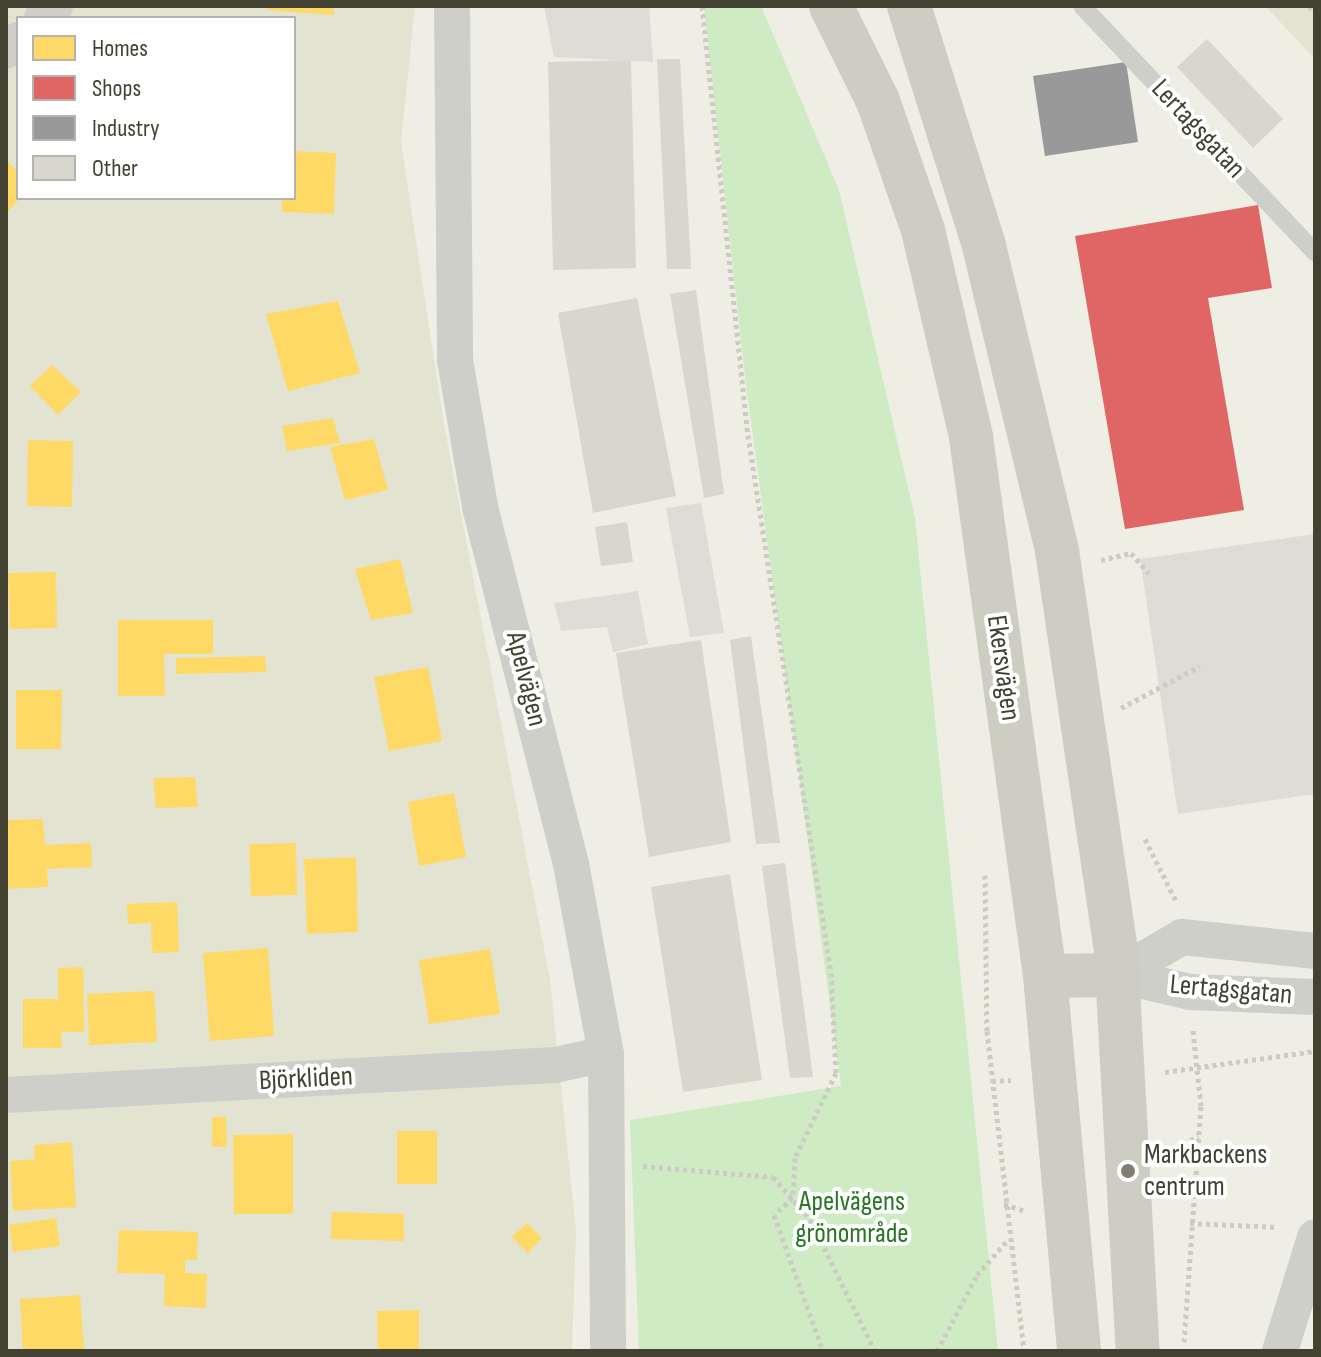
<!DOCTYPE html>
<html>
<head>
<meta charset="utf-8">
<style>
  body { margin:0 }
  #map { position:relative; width:1321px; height:1357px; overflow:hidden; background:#eeeee5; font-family:"Sofia Sans Condensed",sans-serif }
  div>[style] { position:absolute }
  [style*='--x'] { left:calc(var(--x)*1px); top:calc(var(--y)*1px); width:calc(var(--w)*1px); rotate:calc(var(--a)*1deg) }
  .residential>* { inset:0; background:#e3e3d2 }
  .green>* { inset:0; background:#cfebc3 }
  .parking>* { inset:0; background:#ddddd5 }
  .homes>* { inset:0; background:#ffd966 }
  .shops>* { inset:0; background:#e06666 }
  .industry>* { inset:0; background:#999 }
  .building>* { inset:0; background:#d7d7cd }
  .path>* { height:5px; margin-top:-2.5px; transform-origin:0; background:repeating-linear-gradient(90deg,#ccccc5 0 4px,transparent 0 8px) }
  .lane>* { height:18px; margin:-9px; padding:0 9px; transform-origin:9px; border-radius:9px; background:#cfcfca }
  .street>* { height:36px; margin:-18px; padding:0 18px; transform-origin:18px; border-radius:18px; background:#cfcfca }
  .secondary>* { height:44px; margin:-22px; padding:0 22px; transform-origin:22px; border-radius:22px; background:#cdcdc2 }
  .dots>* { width:22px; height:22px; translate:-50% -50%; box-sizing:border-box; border:4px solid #fff; border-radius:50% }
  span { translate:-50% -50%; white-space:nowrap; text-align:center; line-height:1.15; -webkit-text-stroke:8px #fff; paint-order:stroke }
  .street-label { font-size:28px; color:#434232 }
  .poi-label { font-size:28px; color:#434232 }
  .left { translate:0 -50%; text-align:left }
  .park-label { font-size:28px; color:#287624 }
  .frame { position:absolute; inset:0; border:8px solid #434232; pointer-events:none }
  .legend { position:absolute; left:16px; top:16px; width:280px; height:184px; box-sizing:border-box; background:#fff; border:2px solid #b4b3ad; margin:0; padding:10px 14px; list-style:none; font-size:24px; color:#434232 }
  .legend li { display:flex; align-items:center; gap:16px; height:40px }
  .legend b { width:40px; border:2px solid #b4b3ad }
</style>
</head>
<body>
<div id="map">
  <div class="residential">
    <i style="clip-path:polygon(evenodd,6px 6px,415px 6px,401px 142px,444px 425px,550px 980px,576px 1232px,572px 1351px,6px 1351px,6px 6px,18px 18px,294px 18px,294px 198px,18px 198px,18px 18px)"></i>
    <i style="clip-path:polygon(1265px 6px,1315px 6px,1315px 59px)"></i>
  </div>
  <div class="green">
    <i style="clip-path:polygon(704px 6px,761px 6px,839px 190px,915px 518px,998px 1351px,639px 1351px,630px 1120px,841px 1086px,745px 377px)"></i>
  </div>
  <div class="parking">
    <i style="clip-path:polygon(544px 6px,649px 6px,653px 62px,554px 57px)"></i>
    <i style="clip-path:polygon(701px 503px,724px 633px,690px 637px,666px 508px)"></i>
    <i style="clip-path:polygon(1315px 534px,1315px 794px,1178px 814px,1140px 559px)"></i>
    <i style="clip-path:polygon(638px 591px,648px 644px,613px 652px,607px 627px,561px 631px,554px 603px)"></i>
  </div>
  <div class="homes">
    <i style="clip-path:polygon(268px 6px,334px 6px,334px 15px,267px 10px)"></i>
    <i style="clip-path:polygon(294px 151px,336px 153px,334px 214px,282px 212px,282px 198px,294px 198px)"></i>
    <i style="clip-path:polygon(6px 160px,18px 172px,20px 198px,6px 214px)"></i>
    <i style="clip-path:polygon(338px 301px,360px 373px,288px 391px,266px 314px)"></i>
    <i style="clip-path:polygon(52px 365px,81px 392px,58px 415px,30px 386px)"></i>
    <i style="clip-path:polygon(333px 418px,340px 443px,287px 451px,282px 426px)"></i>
    <i style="clip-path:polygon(374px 439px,388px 490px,345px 500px,330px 447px)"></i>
    <i style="clip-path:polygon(28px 440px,73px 441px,72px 507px,27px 506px)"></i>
    <i style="clip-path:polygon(400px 559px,413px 613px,371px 620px,355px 569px)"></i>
    <i style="clip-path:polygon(56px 572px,57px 628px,10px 629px,8px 573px)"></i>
    <i style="clip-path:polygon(118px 620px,213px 620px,213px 654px,164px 654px,165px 696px,118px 696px)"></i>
    <i style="clip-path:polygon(265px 656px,266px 672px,176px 674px,176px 658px)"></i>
    <i style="clip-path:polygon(428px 667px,442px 741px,389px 751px,374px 677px)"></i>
    <i style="clip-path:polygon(16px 690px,62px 690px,61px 749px,16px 749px)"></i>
    <i style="clip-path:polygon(195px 777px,198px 807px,156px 808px,153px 778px)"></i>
    <i style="clip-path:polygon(454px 793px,466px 857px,419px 866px,408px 802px)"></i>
    <i style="clip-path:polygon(43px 819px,45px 845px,91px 843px,92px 867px,47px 869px,48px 887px,6px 889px,6px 820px)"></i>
    <i style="clip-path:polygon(296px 843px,297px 895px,251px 896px,249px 844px)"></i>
    <i style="clip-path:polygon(356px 857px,358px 932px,307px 934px,304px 859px)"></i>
    <i style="clip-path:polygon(177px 902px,179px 952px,152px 953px,151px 923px,128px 924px,127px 904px)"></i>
    <i style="clip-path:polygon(268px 948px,274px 1036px,210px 1041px,203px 953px)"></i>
    <i style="clip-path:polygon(490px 949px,500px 1014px,429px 1024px,419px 960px)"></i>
    <i style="clip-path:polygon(83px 967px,84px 1032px,61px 1032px,62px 1048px,23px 1048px,23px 999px,58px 999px,58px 968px)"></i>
    <i style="clip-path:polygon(154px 991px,157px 1042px,89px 1045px,87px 994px)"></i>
    <i style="clip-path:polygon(212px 1117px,226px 1117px,227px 1147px,212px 1147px)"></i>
    <i style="clip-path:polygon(397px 1131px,437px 1131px,437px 1184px,397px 1184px)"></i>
    <i style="clip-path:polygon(293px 1134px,293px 1214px,234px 1214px,233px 1135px)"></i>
    <i style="clip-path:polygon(72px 1142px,76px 1207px,13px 1211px,10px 1161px,35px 1159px,34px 1145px)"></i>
    <i style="clip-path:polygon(332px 1212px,404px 1214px,404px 1241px,331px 1239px)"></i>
    <i style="clip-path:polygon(56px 1218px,60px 1246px,13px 1252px,9px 1225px)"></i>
    <i style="clip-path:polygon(527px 1223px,542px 1238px,528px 1253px,512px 1237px)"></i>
    <i style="clip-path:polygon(119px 1230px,198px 1232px,197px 1260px,185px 1260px,185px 1273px,207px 1274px,206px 1308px,164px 1306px,165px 1274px,117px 1273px)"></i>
    <i style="clip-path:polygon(80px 1295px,84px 1351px,23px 1351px,20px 1299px)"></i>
    <i style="clip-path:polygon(419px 1310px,419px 1351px,378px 1351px,377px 1311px)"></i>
  </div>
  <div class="shops">
    <i style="clip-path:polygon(1258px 205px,1272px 288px,1208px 298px,1244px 510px,1125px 529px,1075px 236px)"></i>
  </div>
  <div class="industry">
    <i style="clip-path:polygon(1126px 62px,1138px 142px,1045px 156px,1033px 76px)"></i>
  </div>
  <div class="building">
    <i style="clip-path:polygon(1207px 39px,1283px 119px,1253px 148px,1177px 67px)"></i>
    <i style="clip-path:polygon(657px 59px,680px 59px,691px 269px,667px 269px)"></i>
    <i style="clip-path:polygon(631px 60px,636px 268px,553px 270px,548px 62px)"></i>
    <i style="clip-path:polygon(696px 290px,724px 494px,704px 498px,670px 294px)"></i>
    <i style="clip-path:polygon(637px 298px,676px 496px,593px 513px,558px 313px)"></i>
    <i style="clip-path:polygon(627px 522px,633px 562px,601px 566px,595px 527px)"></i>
    <i style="clip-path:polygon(751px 636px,780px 843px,756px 844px,730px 640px)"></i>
    <i style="clip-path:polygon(701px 640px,731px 842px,649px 857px,616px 653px)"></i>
    <i style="clip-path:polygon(785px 863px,813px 1077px,790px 1078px,762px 866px)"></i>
    <i style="clip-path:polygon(730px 874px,762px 1080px,683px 1092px,651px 887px)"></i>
  </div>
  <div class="path">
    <i style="--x:702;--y:6;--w:431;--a:83.9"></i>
    <i style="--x:748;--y:435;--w:544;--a:81.23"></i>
    <i style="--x:831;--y:973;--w:100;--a:87.1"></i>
    <i style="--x:836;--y:1073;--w:94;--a:115.8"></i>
    <i style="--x:795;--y:1158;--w:40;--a:92.9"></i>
    <i style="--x:793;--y:1198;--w:25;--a:138"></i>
    <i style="--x:774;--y:1215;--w:145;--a:70.2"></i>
    <i style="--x:1309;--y:6;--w:8;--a:45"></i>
    <i style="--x:1101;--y:560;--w:31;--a:-13"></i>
    <i style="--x:1131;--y:553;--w:27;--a:48"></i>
    <i style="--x:1121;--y:708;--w:89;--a:-28"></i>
    <i style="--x:1145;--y:839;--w:69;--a:63.4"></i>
    <i style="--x:985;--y:875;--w:156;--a:89.3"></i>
    <i style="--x:987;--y:1031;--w:322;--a:83.4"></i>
    <i style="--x:1165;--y:1072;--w:151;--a:-8"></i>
    <i style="--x:992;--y:1081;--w:19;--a:-3"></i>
    <i style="--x:1169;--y:1151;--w:33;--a:-27"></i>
    <i style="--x:643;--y:1166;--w:130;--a:4.8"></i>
    <i style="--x:773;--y:1177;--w:56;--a:48.6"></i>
    <i style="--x:810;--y:1219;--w:147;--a:63.8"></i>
    <i style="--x:1004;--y:1204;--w:22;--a:18"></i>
    <i style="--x:1190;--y:1223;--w:87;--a:2.6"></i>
    <i style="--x:1184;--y:1342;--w:237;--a:-85.9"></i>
    <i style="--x:1201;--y:1106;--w:76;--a:-96"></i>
    <i style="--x:937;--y:1351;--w:86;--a:-62.2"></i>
    <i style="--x:977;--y:1275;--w:44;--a:-48.7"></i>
  </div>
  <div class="lane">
    <i style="--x:1082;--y:6;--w:339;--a:46.6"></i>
  </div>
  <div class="street">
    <i style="--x:452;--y:6;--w:354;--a:89.5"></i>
    <i style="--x:455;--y:360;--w:149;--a:80.3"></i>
    <i style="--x:480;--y:507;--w:368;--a:75.7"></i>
    <i style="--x:571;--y:864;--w:193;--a:79.6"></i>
    <i style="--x:606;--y:1054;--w:297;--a:89.6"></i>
    <i style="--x:42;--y:18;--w:18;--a:-43"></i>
    <i style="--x:6;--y:51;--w:16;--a:-43"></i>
    <i style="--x:1117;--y:975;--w:75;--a:-30.3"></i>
    <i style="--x:1182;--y:937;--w:134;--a:6"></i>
    <i style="--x:1117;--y:975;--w:75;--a:13.1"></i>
    <i style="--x:1190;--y:992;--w:125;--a:2.3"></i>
    <i style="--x:6;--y:1095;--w:550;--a:-3.13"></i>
    <i style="--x:555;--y:1065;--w:52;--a:-12.2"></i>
    <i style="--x:1280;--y:1351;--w:119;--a:-72.9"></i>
  </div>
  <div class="secondary">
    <i style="--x:831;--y:6;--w:106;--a:63.7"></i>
    <i style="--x:878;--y:101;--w:137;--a:70.8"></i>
    <i style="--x:923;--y:230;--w:212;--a:76.9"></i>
    <i style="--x:971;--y:437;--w:544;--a:82.18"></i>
    <i style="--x:1045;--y:976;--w:377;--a:84.8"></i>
    <i style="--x:909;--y:6;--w:251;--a:72.6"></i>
    <i style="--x:984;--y:246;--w:314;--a:76.5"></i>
    <i style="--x:1057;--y:551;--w:404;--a:81.6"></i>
    <i style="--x:1116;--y:951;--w:401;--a:86.9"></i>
    <i style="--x:1045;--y:976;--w:72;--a:-0.8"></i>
  </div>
  <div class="dots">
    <i style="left:1128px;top:1171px;background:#7f7e71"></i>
  </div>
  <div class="street-label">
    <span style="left:1198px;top:129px;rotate:47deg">Lertagsgatan</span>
    <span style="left:1003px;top:668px;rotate:82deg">Ekersvägen</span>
    <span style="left:526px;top:679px;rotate:76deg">Apelvägen</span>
    <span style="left:1231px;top:990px;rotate:5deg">Lertagsgatan</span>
    <span style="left:306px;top:1079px;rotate:-3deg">Björkliden</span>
  </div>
  <div class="poi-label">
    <span class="left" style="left:1144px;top:1171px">Markbackens<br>centrum</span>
  </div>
  <div class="park-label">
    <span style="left:852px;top:1218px">Apelvägens<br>grönområde</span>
  </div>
  <div class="frame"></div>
  <ul class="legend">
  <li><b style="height:22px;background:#ffd966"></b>Homes</li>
  <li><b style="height:22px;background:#e06666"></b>Shops</li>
  <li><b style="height:22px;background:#999"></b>Industry</li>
  <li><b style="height:22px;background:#d7d7cd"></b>Other</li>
  </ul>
</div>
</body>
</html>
